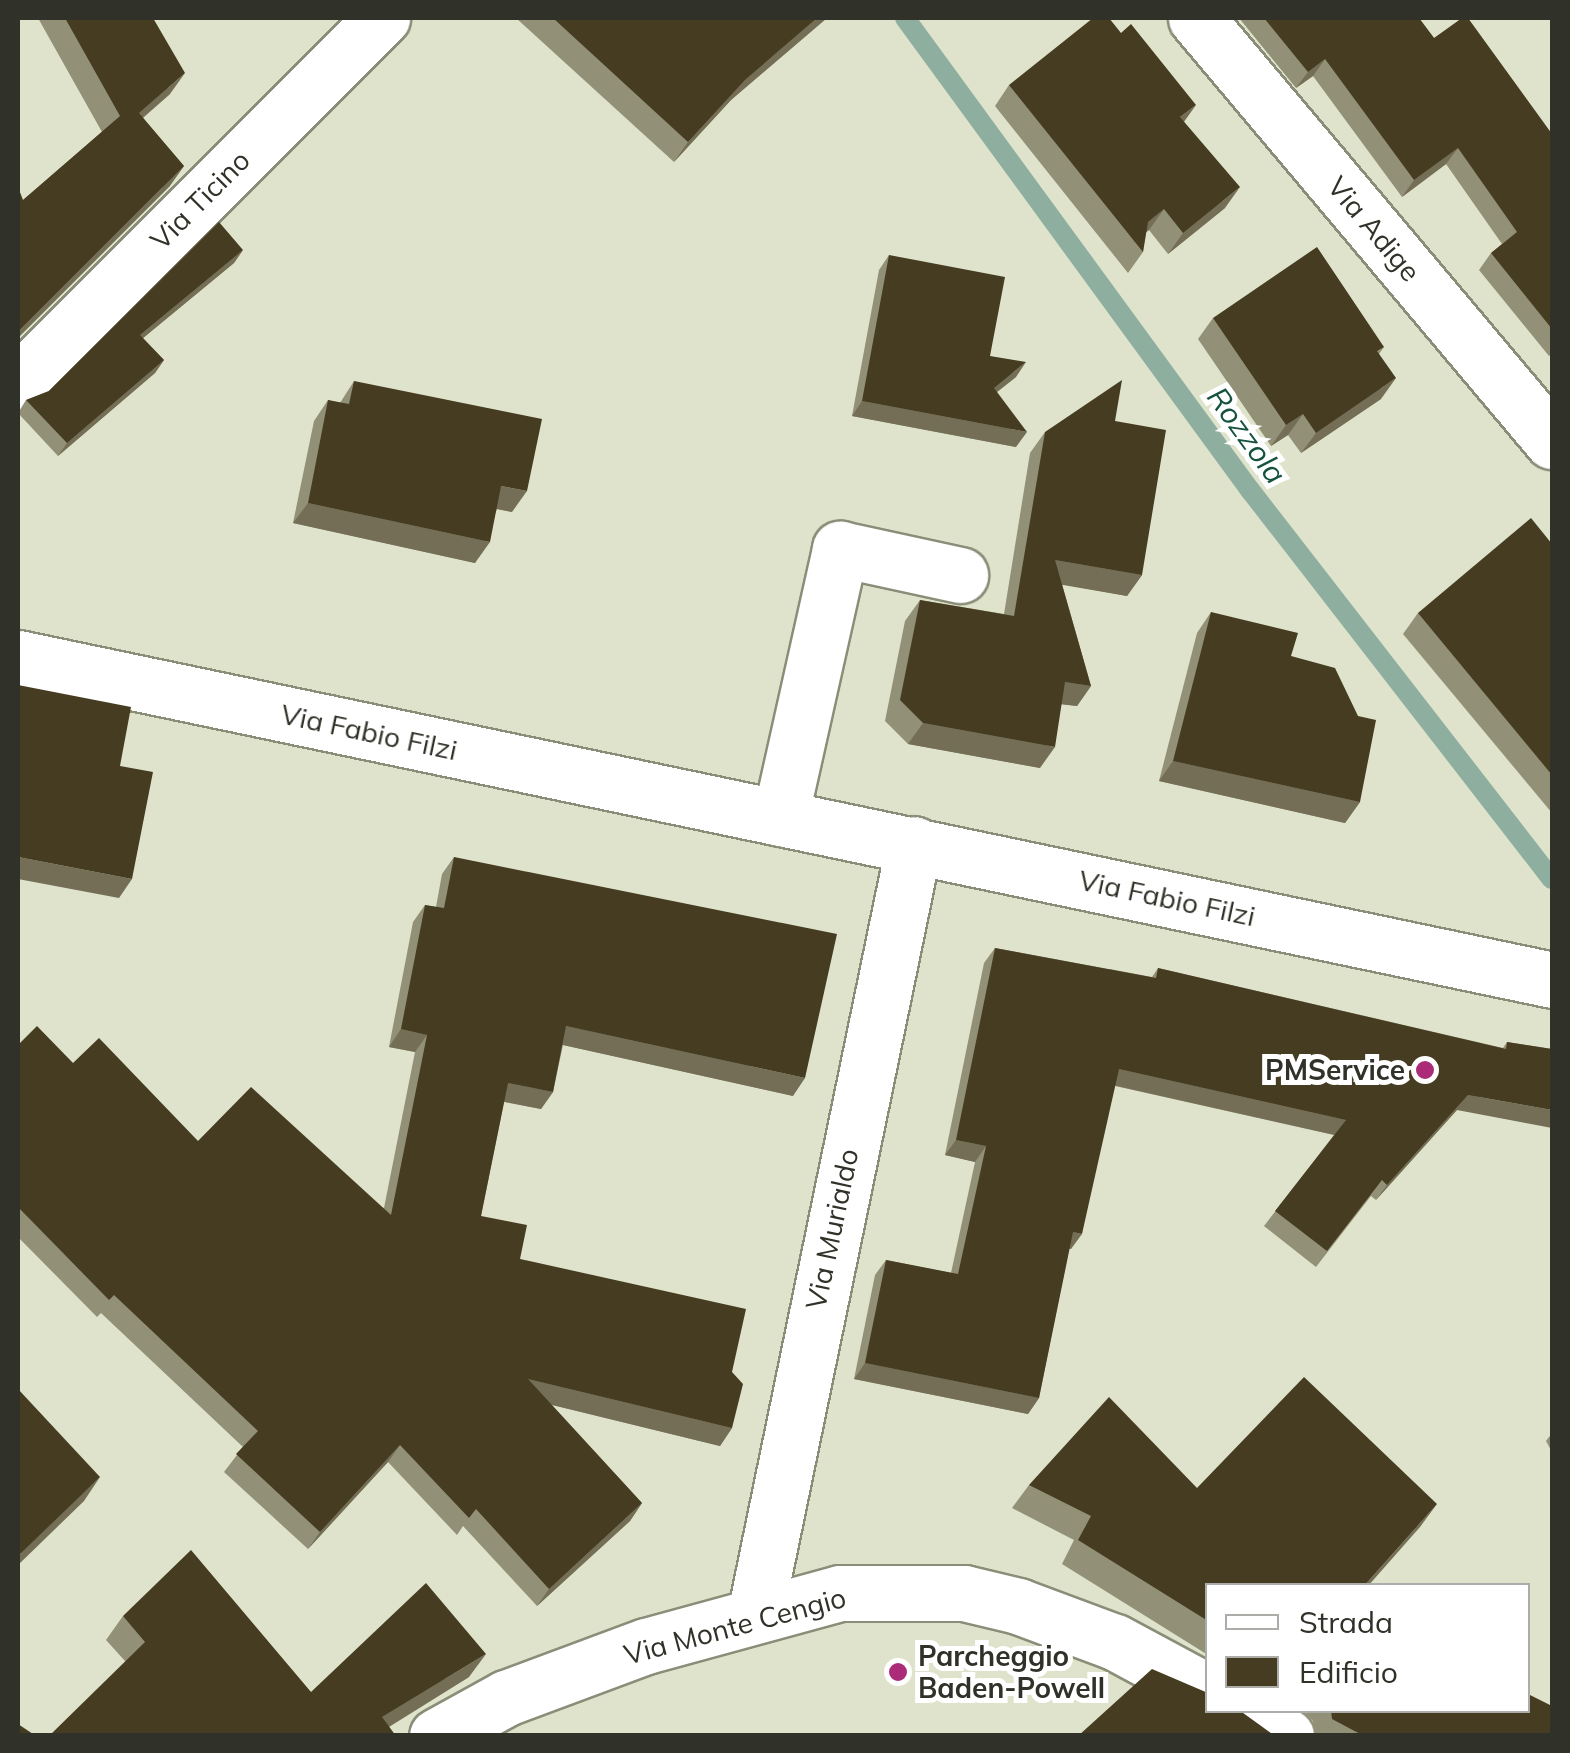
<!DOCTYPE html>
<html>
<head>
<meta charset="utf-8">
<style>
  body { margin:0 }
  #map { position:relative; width:1570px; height:1753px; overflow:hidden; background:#dfe3cb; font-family:Mulish,sans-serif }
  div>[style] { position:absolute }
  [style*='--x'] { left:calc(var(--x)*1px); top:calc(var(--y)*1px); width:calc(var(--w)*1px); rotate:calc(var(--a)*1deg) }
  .stream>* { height:20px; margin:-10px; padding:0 10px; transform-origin:10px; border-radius:10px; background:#8eae9f }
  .roads { filter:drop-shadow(2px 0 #8a8e78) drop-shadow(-2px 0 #8a8e78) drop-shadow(0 2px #8a8e78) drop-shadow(0 -2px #8a8e78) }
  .minor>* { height:55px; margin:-27.5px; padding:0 27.5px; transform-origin:27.5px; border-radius:27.5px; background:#fff }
  .wall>* { inset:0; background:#929076 }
  .shaded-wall>* { inset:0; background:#736e55 }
  .building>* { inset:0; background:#453c22 }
  .dots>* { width:28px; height:28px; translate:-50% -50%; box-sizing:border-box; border:5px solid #fff; border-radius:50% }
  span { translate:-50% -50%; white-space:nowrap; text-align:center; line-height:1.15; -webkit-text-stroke:10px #fff; paint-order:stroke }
  .street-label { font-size:28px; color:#303128 }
  .poi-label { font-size:28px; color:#303128; font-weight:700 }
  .right { translate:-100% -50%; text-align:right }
  .left { translate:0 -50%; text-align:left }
  .water-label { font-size:30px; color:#15533e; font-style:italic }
  .frame { position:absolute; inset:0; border:20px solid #303128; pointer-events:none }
  .legend { position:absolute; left:1205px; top:1583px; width:325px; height:130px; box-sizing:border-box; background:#fff; border:2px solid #acada9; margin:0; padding:12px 18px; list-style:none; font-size:30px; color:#303128 }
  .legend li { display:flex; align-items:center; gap:20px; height:50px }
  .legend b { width:50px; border:2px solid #acada9 }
</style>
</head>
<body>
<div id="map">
  <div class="stream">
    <i style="--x:905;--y:18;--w:585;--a:53.84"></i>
    <i style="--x:1250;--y:490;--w:492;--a:52.2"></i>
  </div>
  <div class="roads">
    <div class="minor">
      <i style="--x:1196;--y:18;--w:553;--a:49.92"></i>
      <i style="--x:18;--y:382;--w:515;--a:-45"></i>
      <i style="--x:18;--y:658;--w:1567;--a:11.85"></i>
      <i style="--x:780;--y:818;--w:276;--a:-77.4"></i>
      <i style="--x:840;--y:549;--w:123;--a:12.2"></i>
      <i style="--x:755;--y:1615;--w:787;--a:-78.35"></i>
      <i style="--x:1240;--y:1710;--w:53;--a:29.5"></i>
      <i style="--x:437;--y:1736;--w:79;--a:-28.8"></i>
      <i style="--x:506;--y:1698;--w:149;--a:-20.4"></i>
      <i style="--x:646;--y:1646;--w:201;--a:-15.3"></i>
      <i style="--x:840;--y:1593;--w:124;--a:0"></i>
      <i style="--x:964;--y:1593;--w:56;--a:13.5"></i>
      <i style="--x:1018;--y:1606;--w:103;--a:20.4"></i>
      <i style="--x:1115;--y:1642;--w:106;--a:28.3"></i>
    </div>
  </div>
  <div class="wall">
    <i style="clip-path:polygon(38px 18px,153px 18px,170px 94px,143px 118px,184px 166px,169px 187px,23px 200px,102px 132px)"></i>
    <i style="clip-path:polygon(516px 18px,827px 18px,731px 100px,674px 162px)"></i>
    <i style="clip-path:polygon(1239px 18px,1419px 18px,1434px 38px,1552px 134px,1552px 354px,1549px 356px,1479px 270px,1491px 253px,1502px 244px,1446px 164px,1402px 197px,1313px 76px,1296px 88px)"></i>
    <i style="clip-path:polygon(1009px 85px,1184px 122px,1225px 208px,1168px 254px,1149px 230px,1146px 232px,1143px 252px,1128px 273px,995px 106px)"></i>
    <i style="clip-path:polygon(243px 250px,234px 263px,143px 338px,164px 360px,155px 373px,58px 456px,18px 413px,26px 400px,49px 391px)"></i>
    <i style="clip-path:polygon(889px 255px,990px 356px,1016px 377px,997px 392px,1016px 447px,852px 416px,879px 270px)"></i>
    <i style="clip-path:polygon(1213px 318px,1384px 347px,1379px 354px,1381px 399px,1301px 453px,1288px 435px,1271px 446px,1198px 339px)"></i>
    <i style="clip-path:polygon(354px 381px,512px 512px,497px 509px,475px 563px,293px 523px,314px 421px,328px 400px,340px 403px)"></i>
    <i style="clip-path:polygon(1115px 421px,1142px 575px,1127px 596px,1062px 584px,1091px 686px,1077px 706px,1061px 704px,1040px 768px,908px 744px,885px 721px,905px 621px,920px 600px,1004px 614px,1030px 453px,1045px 432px)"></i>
    <i style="clip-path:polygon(1552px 544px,1552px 813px,1403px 634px,1418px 613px)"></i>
    <i style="clip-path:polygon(1211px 612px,1291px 656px,1360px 802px,1345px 823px,1159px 781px,1197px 633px)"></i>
    <i style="clip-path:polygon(454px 857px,793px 1096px,563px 1045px,553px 1092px,541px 1109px,504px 1102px,481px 1216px,520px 1259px,732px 1372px,732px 1428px,720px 1446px,552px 1405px,642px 1503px,630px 1521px,537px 1606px,463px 1526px,457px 1535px,388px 1462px,308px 1549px,224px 1472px,243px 1447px,101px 1313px,97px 1317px,18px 1237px,18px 1045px,73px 1063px,198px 1141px,384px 1208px,415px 1052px,389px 1047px,413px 922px,425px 905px,436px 907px,442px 874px)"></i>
    <i style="clip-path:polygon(995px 948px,1152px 977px,1158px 968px,1503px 1048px,1507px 1042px,1552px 1049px,1457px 1110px,1376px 1200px,1371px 1196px,1316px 1267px,1264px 1226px,1334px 1135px,1115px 1086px,1071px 1249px,1069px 1249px,1039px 1398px,1028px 1414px,854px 1379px,875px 1275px,886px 1260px,951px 1273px,975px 1162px,945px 1155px,984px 963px)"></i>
    <i style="clip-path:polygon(1552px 1433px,1552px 1452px,1546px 1441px)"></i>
    <i style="clip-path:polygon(1029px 1485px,1197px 1488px,1420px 1527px,1208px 1586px,1208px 1655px,1062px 1564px,1074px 1540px,1012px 1508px)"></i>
    <i style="clip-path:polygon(123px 1616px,311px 1692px,469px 1677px,389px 1727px,125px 1661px,106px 1640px)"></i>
    <i style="clip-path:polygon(1303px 1710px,1528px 1710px,1552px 1736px,1315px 1736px,1313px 1721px)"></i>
  </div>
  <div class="shaded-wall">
    <i style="clip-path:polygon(817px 18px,827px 18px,731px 100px,674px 162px,688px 142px,745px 80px)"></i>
    <i style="clip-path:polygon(1325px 59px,1313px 76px,1296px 88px,1308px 72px)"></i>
    <i style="clip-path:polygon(185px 73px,170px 94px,124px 134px,139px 113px)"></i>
    <i style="clip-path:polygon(1196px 105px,1181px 126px,1180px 117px)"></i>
    <i style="clip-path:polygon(1458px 148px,1446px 164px,1402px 197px,1414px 180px)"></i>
    <i style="clip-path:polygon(184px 166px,169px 187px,18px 338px,18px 332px)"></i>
    <i style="clip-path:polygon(1240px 187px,1225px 208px,1168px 254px,1183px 233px)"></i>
    <i style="clip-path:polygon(1164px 209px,1149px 230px,1133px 243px,1148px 222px)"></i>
    <i style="clip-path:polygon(243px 250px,234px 263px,131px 348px,140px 335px)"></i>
    <i style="clip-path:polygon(164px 360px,155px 373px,58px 456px,67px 443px)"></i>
    <i style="clip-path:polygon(1026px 362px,1016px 377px,983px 403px,994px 388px)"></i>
    <i style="clip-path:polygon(1396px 378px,1381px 399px,1301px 453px,1316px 433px)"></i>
    <i style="clip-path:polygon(862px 401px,1027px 432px,1016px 447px,852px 416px)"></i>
    <i style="clip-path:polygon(1303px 414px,1288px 435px,1271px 446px,1286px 425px)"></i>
    <i style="clip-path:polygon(501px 486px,527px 491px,512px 512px,487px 507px)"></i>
    <i style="clip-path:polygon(308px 503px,490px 542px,475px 563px,293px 523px)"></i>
    <i style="clip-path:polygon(1055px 560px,1142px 575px,1127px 596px,1040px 581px)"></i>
    <i style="clip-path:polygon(1065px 682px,1091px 686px,1077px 706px,1050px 703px)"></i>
    <i style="clip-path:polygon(923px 723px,1055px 747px,1040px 768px,908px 744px)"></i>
    <i style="clip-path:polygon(1173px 761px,1360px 802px,1345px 823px,1159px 781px)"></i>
    <i style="clip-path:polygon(18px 857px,132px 879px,119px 898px,18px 879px)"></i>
    <i style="clip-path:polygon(566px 1026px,805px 1078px,793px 1096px,554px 1043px)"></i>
    <i style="clip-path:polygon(401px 1029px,427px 1035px,415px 1052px,389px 1047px)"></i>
    <i style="clip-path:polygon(1119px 1069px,1346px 1120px,1335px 1135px,1108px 1084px)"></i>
    <i style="clip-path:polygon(508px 1083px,553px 1092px,541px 1109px,496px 1100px)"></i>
    <i style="clip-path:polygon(1468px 1095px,1552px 1110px,1552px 1128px,1457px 1110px,1376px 1200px,1387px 1185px)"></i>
    <i style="clip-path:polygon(956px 1140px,986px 1146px,975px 1162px,945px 1155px)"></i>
    <i style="clip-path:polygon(1073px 1232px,1082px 1234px,1071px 1249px,1062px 1247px)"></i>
    <i style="clip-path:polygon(865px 1363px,1039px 1398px,1028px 1414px,854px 1379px)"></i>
    <i style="clip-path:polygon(528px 1379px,732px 1428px,720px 1446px,516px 1396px)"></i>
    <i style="clip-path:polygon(400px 1445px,388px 1462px,308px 1549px,320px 1532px)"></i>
    <i style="clip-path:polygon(100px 1477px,84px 1501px,18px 1565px,18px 1553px)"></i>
    <i style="clip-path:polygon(642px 1503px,630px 1521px,537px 1606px,549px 1589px)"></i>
    <i style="clip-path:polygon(1437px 1504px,1420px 1527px,1368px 1586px,1364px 1586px)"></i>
    <i style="clip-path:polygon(486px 1654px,469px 1677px,374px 1736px,382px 1717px)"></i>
  </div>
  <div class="building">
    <i style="clip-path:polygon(65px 18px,153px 18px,185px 73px,139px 113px,184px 166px,18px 332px,18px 187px,23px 200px,120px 116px)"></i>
    <i style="clip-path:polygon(553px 18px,817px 18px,745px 80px,688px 142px)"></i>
    <i style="clip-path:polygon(1093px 18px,1109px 18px,1121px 33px,1131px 24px,1196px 105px,1180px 117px,1240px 187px,1183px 233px,1164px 209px,1148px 222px,1143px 252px,1009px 85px)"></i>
    <i style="clip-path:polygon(1264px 18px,1419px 18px,1434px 38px,1462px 18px,1468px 18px,1552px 134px,1552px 329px,1491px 253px,1517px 232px,1458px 148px,1414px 180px,1325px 59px,1308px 72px)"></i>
    <i style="clip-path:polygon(219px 222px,243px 250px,140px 335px,164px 360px,67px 443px,26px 400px,49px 391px)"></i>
    <i style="clip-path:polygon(1317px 247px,1384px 347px,1377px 351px,1396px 378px,1316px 433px,1303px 414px,1286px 425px,1213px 318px)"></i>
    <i style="clip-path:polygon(889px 255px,1005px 277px,990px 356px,1026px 362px,994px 388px,1027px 432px,862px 401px)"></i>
    <i style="clip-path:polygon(1122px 380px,1115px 421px,1166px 430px,1142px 575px,1055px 560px,1091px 686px,1065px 682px,1055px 747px,923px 723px,900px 700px,920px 600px,1014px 616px,1045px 432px)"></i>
    <i style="clip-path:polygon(354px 381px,542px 419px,527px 491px,501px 486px,490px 542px,308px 503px,328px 400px,349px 404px)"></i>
    <i style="clip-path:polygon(1531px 518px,1552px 544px,1552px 775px,1418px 613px)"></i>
    <i style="clip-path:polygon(1211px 612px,1298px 633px,1291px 656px,1335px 668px,1358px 716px,1376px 720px,1360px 802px,1173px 761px)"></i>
    <i style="clip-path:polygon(18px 685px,131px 707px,120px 766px,153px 772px,132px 879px,18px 857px)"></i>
    <i style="clip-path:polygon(454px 857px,837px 934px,805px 1078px,566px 1026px,553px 1092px,508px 1083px,481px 1216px,527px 1225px,520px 1259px,746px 1309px,732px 1372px,743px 1384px,732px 1428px,528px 1379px,642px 1503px,549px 1589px,476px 1509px,469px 1518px,400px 1445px,320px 1532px,236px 1454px,258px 1431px,114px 1295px,109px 1300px,18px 1207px,18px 1045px,37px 1026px,73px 1063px,99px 1038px,198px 1141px,251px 1087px,391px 1215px,427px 1035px,401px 1029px,425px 905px,444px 908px)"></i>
    <i style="clip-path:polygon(995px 948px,1156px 978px,1158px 968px,1506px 1049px,1507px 1042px,1552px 1049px,1552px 1110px,1468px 1095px,1387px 1185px,1382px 1180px,1327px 1251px,1275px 1211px,1346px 1120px,1119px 1069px,1082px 1234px,1073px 1232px,1039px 1398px,865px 1363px,886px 1260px,958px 1274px,986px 1146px,956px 1140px)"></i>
    <i style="clip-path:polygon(1304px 1377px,1437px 1504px,1364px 1586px,1208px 1586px,1208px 1621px,1078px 1540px,1091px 1516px,1029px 1485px,1109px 1397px,1197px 1488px)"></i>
    <i style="clip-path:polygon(18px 1389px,100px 1477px,21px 1553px,18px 1553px)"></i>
    <i style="clip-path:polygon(191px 1550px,311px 1692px,426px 1583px,486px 1654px,382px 1717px,396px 1736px,49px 1736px,145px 1642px,123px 1616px)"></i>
    <i style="clip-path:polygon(1152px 1669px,1208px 1693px,1208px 1710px,1239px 1710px,1275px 1736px,1078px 1736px)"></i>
    <i style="clip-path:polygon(1528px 1694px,1552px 1706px,1552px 1736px,1364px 1736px,1332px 1719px,1331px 1710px,1528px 1710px)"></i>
    <i style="clip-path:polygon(18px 1724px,36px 1736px,18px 1736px)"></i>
  </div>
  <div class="dots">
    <i style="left:1425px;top:1070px;background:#ab2b79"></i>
    <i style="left:898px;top:1672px;background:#ab2b79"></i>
  </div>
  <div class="street-label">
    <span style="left:200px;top:200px;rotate:-45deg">Via Ticino</span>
    <span style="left:1374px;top:229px;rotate:50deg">Via Adige</span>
    <span style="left:369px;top:732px;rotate:12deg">Via Fabio Filzi</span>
    <span style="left:1167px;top:898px;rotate:12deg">Via Fabio Filzi</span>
    <span style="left:832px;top:1229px;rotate:-78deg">Via Murialdo</span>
    <span style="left:735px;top:1626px;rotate:-15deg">Via Monte Cengio</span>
  </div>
  <div class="poi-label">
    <span class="right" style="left:1405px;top:1070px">PMService</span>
    <span class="left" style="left:918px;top:1672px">Parcheggio<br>Baden-Powell</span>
  </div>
  <div class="water-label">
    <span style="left:1247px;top:435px;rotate:54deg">Rozzola</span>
  </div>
  <div class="frame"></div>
  <ul class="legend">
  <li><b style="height:12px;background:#fff"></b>Strada</li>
  <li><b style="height:28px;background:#453c22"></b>Edificio</li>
  </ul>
</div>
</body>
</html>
